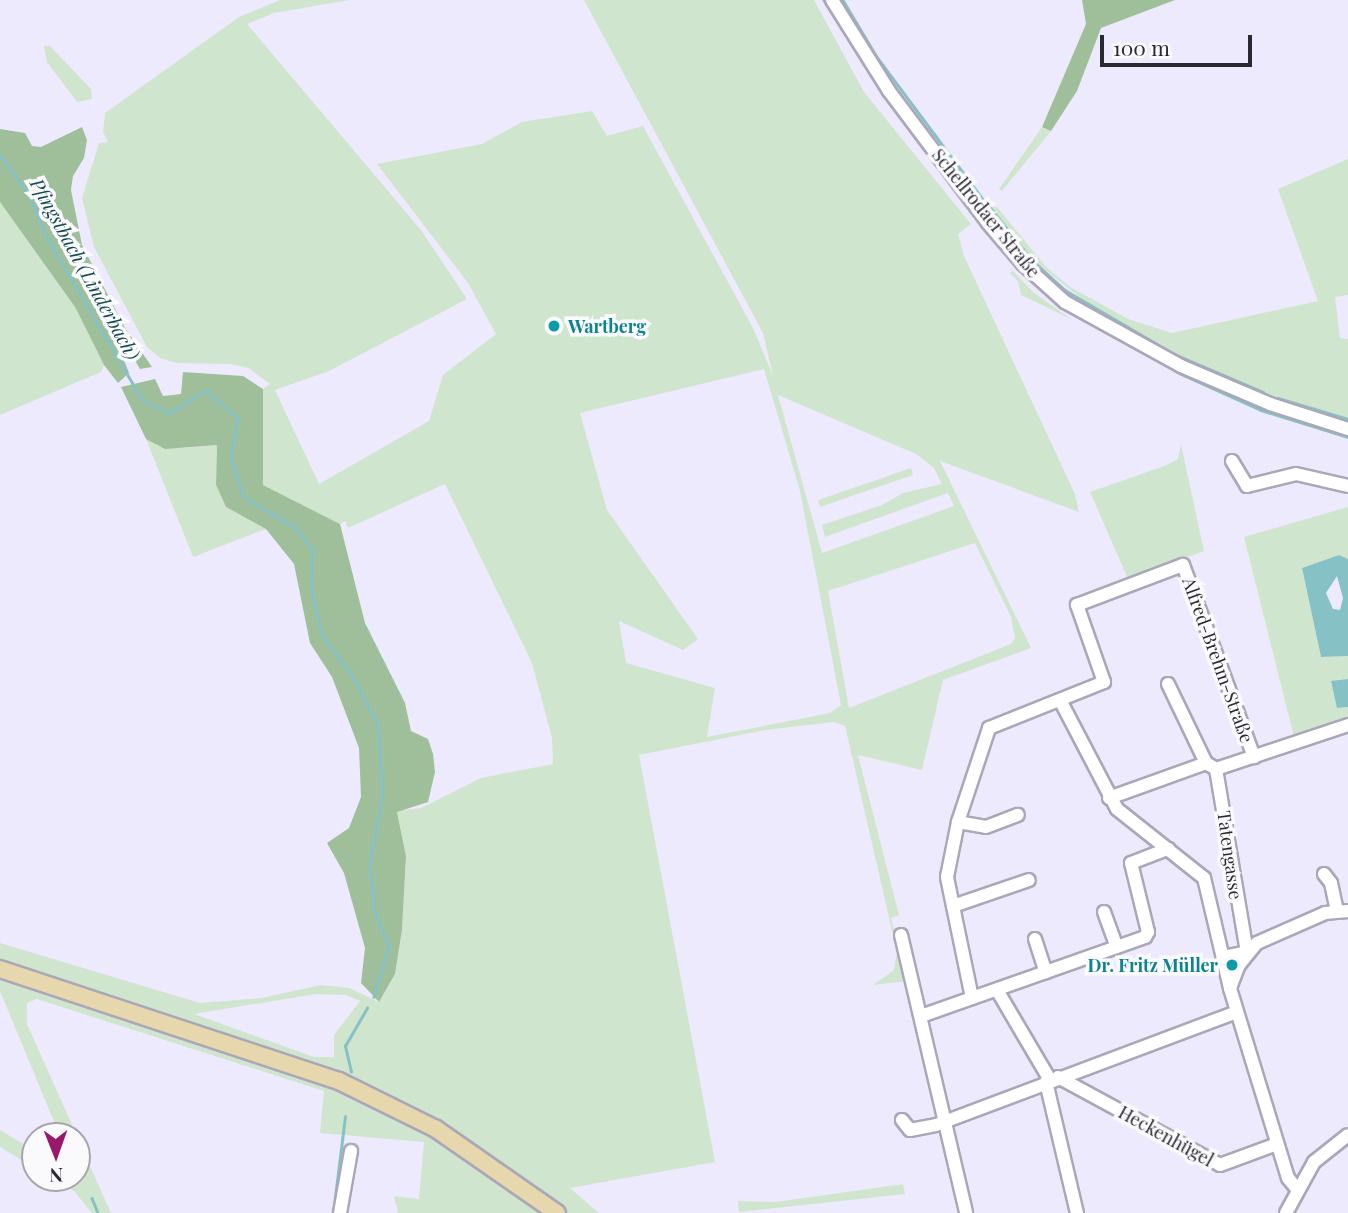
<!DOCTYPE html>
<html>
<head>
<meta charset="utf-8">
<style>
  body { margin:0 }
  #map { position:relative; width:1348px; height:1213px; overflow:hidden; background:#eeeafd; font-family:"Playfair Display",serif }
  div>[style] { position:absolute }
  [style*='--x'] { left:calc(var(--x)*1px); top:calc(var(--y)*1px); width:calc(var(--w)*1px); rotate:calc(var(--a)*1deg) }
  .green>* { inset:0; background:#d0e5cd }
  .forest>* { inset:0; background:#9fbf9a }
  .water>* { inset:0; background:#86c2c5 }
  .stream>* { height:2.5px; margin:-1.25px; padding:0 1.25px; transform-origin:1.25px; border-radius:1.25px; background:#86c2c5 }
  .roads { filter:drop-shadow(2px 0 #aaa7b8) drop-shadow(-2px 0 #aaa7b8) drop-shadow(0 2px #aaa7b8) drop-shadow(0 -2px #aaa7b8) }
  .minor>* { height:12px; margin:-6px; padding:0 6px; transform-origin:6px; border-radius:6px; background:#fff }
  .major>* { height:16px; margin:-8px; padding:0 8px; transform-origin:8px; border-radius:8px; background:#e6d7ac }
  .dots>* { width:19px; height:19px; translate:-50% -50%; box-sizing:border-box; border:4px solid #fafafd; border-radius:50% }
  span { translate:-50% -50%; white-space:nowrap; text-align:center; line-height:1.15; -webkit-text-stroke:7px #fafafd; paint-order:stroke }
  .street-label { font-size:18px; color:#2a2930 }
  .culture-label { font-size:18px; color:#0d838f; font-weight:700 }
  .left { translate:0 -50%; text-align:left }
  .right { translate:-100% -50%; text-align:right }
  .water-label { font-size:19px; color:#134a4c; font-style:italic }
  .north { position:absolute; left:21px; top:1122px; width:70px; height:70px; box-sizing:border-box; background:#fafafd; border:2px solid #a7a6ab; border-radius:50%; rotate:179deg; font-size:19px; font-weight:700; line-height:28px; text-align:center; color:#2a2930 }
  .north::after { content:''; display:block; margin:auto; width:24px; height:32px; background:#99176c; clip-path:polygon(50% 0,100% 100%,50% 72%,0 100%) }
  .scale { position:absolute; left:1100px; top:35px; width:152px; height:32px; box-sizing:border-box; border:4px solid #2a2930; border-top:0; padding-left:9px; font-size:21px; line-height:24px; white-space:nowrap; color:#2a2930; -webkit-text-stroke:5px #fafafd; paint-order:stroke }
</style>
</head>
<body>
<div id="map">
  <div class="green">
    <i style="clip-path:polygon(evenodd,280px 0,350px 0,274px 13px,247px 24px,421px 230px,467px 299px,329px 371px,275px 390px,319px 484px,429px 421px,443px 375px,496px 334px,468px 283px,377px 164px,482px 144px,522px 122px,592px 111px,607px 136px,643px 126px,753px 328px,773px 376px,763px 333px,584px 0,814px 0,864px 92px,971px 224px,958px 234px,964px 256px,1075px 494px,1079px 512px,940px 461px,1031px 648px,943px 680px,922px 770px,858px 755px,899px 915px,891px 918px,907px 981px,873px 985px,894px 970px,897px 952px,845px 726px,834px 722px,765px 730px,639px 755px,715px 1162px,570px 1188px,599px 1213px,398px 1213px,394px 1196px,419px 1199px,424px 1142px,320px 1133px,324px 1091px,37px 999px,27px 1003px,27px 1024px,77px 1136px,60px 1136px,0 991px,0 943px,200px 1003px,261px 998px,321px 985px,349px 988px,379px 1002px,395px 974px,402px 930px,406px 856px,397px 811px,421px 808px,481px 778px,553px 764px,552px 738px,532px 663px,445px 484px,348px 528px,345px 521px,340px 524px,263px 485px,263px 389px,270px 384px,248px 368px,231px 364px,176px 363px,160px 358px,147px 347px,94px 247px,82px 198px,99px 143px,108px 142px,103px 132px,105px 113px,239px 17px,280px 0,764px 369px,800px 491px,841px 705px,830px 713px,707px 737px,715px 688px,626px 663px,619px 621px,683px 650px,698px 639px,607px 510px,580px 413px,764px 369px,280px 0,778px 395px,916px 454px,934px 468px,942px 484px,903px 493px,882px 505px,822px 525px,825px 537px,948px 493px,954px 506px,822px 553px,778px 395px,280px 0,975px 543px,1011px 617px,1015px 638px,1011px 644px,849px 708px,828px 591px,975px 543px,280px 0,316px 994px,346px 995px,360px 1001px,334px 1035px,334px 1057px,314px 1057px,194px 1014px,316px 994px)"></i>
    <i style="clip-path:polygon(44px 46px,50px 46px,91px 89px,92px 99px,77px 102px,47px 62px)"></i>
    <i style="clip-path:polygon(1042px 127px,1051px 131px,1002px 191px,999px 189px)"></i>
    <i style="clip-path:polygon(1348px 159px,1348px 295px,1335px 297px,1340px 338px,1348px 339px,1348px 418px,1278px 398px,1174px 353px,1090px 305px,1033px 260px,991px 207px,997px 207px,1046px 267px,1070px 287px,1128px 319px,1172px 333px,1318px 301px,1278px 189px)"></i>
    <i style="clip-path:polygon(0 202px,75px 307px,104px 365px,101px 372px,0 415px)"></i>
    <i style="clip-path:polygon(1013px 271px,1033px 292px,1071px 319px,1021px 295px,1018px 281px,1010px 273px)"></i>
    <i style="clip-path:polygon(146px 439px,184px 448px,217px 445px,216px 485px,226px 507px,266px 529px,193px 557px)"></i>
    <i style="clip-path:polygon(1181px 444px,1204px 551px,1128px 579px,1090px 492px,1167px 465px,1178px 459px)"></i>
    <i style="clip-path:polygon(911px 468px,913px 475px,820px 507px,818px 500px)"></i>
    <i style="clip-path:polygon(1348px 507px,1348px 559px,1339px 555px,1302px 568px,1321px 657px,1348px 656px,1348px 679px,1331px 682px,1338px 708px,1348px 707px,1348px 718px,1294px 737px,1244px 537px)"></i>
    <i style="clip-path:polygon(0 1130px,35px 1151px,35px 1168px,0 1147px)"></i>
    <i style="clip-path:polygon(77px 1136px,89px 1164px,111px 1213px,92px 1213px,74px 1191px,51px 1178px,77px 1178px)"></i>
    <i style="clip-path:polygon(903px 1184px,905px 1194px,739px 1212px,738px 1201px,776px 1202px)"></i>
  </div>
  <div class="forest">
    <i style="clip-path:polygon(1082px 0,1175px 0,1101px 28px,1077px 91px,1051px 131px,1042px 127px,1086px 24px)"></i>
    <i style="clip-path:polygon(82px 127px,87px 140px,84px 158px,73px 176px,71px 190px,82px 245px,125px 328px,152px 367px,140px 369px,119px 333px,114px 335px,129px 373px,118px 383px,104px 365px,75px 307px,0 202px,0 129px,25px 133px,32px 146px,41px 147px)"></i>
    <i style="clip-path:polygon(183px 372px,243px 376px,263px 389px,263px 485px,340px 524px,365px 623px,405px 703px,411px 731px,428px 739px,433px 754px,435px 772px,428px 802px,397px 812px,406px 856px,402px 930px,395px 974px,379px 1002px,361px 983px,365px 948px,344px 873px,327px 843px,349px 828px,361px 797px,359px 748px,332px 677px,310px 643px,294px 564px,266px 529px,226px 507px,216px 485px,217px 445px,165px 449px,146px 439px,121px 387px,155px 379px,163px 396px,181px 394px)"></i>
  </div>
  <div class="water">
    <i style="clip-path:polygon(evenodd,1339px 555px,1348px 559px,1348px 656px,1321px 657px,1302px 568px,1339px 555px,1337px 576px,1343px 598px,1340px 610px,1333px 609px,1326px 593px,1337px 576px)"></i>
    <i style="clip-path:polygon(1348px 679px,1348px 707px,1337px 708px,1331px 681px)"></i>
  </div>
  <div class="stream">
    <i style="--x:824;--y:0;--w:112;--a:57.7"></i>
    <i style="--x:843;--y:0;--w:66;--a:59.2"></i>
    <i style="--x:877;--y:57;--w:176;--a:53.3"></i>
    <i style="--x:894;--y:108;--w:19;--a:54"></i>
    <i style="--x:0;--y:154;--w:50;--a:54.7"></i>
    <i style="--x:29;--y:195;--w:43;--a:67"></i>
    <i style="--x:46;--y:235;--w:190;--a:59.7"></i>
    <i style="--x:142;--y:399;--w:30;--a:27"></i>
    <i style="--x:169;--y:413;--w:44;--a:-31.9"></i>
    <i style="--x:206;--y:390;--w:43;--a:41.2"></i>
    <i style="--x:238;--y:418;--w:41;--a:99.9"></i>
    <i style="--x:231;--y:458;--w:41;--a:71.6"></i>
    <i style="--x:244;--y:497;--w:59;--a:30.5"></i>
    <i style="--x:295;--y:527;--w:28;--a:51"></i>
    <i style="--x:313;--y:549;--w:41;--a:91.4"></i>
    <i style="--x:312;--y:590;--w:46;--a:77.5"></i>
    <i style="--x:322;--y:635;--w:50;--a:53.1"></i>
    <i style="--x:352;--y:675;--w:55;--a:62"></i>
    <i style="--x:378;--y:724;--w:71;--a:86"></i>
    <i style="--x:383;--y:795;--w:69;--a:100.8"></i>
    <i style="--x:370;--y:863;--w:47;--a:83.9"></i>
    <i style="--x:375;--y:910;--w:40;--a:69"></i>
    <i style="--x:389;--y:947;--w:52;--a:106.7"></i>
    <i style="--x:990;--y:207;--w:68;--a:51.6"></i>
    <i style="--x:1032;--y:260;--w:45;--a:42.3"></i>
    <i style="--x:1065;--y:290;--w:126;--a:30.4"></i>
    <i style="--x:1174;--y:354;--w:97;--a:23.1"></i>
    <i style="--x:1179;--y:373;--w:90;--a:24.3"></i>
    <i style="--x:1261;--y:410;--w:91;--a:17.2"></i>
    <i style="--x:1278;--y:398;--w:73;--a:16.7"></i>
    <i style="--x:351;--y:1072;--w:27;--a:-103"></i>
    <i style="--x:345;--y:1046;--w:44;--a:-59.9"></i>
    <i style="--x:92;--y:1198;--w:16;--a:68"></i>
    <i style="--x:333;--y:1213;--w:97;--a:-82.9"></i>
  </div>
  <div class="roads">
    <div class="minor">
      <i style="--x:832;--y:0;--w:107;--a:57.9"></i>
      <i style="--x:889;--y:91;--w:165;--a:53.1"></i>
      <i style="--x:988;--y:223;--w:54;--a:49.5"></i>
      <i style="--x:1023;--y:264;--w:57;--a:42.1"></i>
      <i style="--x:1065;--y:302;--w:132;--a:28.9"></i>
      <i style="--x:1181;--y:366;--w:97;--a:23.1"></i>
      <i style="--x:1270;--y:404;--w:82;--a:17.8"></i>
      <i style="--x:1232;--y:461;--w:29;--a:59"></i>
      <i style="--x:1247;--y:486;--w:50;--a:-13.8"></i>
      <i style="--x:1296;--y:474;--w:53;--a:13"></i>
      <i style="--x:1168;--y:684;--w:88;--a:64.3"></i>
      <i style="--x:1060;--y:700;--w:123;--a:62.4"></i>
      <i style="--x:1117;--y:809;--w:111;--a:38.4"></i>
      <i style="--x:1204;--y:878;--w:113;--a:76.7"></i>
      <i style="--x:1216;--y:769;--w:139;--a:-18.4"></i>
      <i style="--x:1109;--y:798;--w:103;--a:-19.8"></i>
      <i style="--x:1206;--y:763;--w:12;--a:31"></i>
      <i style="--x:1216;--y:769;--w:186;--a:80.4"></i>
      <i style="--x:1247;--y:952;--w:25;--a:168"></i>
      <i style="--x:958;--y:822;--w:28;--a:10"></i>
      <i style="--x:986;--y:827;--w:34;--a:-21"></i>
      <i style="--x:1324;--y:874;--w:11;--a:52"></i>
      <i style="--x:1331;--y:883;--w:29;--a:78"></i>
      <i style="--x:953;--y:906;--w:80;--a:-18.9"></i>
      <i style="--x:1104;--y:912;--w:37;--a:70"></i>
      <i style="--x:901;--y:935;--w:285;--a:76.8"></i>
      <i style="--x:1035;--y:939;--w:35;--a:72"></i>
      <i style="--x:997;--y:990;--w:104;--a:59.5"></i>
      <i style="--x:972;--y:998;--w:124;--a:-101.7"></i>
      <i style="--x:947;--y:877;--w:56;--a:-78.7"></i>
      <i style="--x:958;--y:822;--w:99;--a:-71.7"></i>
      <i style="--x:989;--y:728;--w:124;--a:-21.8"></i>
      <i style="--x:1104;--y:682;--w:82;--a:-109.3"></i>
      <i style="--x:1077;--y:605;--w:113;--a:-20.7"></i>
      <i style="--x:1183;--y:565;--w:205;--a:69.7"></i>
      <i style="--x:921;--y:1016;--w:238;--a:-19.4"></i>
      <i style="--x:1145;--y:937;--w:6;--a:-59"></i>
      <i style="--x:1148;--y:932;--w:71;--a:-103.8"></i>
      <i style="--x:1131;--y:863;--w:40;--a:-21"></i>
      <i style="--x:1058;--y:1077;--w:184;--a:28.5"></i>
      <i style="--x:1220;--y:1165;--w:61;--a:-20.2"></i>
      <i style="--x:1046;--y:1082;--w:135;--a:76.7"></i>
      <i style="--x:902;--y:1120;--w:13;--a:51"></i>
      <i style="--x:910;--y:1130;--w:26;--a:-11"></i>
      <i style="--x:936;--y:1125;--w:321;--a:-20.6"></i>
      <i style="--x:1297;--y:1189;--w:14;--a:-129"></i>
      <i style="--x:1288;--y:1178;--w:199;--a:-107"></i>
      <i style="--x:1230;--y:988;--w:25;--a:-69"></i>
      <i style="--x:1239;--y:965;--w:28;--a:-51"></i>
      <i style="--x:1257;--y:943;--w:74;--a:-23.8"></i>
      <i style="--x:1325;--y:913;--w:23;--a:-5"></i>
      <i style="--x:340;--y:1213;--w:63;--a:-79.9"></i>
      <i style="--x:1286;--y:1213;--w:58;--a:-61.2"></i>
      <i style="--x:1314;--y:1162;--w:43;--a:-38.5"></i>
    </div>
    <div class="major">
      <i style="--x:0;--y:969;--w:357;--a:18.3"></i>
      <i style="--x:339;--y:1081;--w:108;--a:26.3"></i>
      <i style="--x:436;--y:1129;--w:147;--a:34.8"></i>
    </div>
  </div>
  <div class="dots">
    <i style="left:554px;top:326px;background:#0f9aa8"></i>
    <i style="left:1232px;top:965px;background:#0f9aa8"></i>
  </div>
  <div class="street-label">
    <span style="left:986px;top:213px;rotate:51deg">Schellrodaer Straße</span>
    <span style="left:1218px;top:660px;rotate:70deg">Alfred-Brehm-Straße</span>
    <span style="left:1230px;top:855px;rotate:82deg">Tatengasse</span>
    <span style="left:1166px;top:1136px;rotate:29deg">Heckenhügel</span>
  </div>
  <div class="culture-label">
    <span class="left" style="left:568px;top:326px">Wartberg</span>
    <span class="right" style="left:1218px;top:965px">Dr. Fritz Müller</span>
  </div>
  <div class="water-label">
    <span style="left:85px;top:269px;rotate:61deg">Pfingstbach (Linderbach)</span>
  </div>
  <div class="north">N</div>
  <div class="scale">100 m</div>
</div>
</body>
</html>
